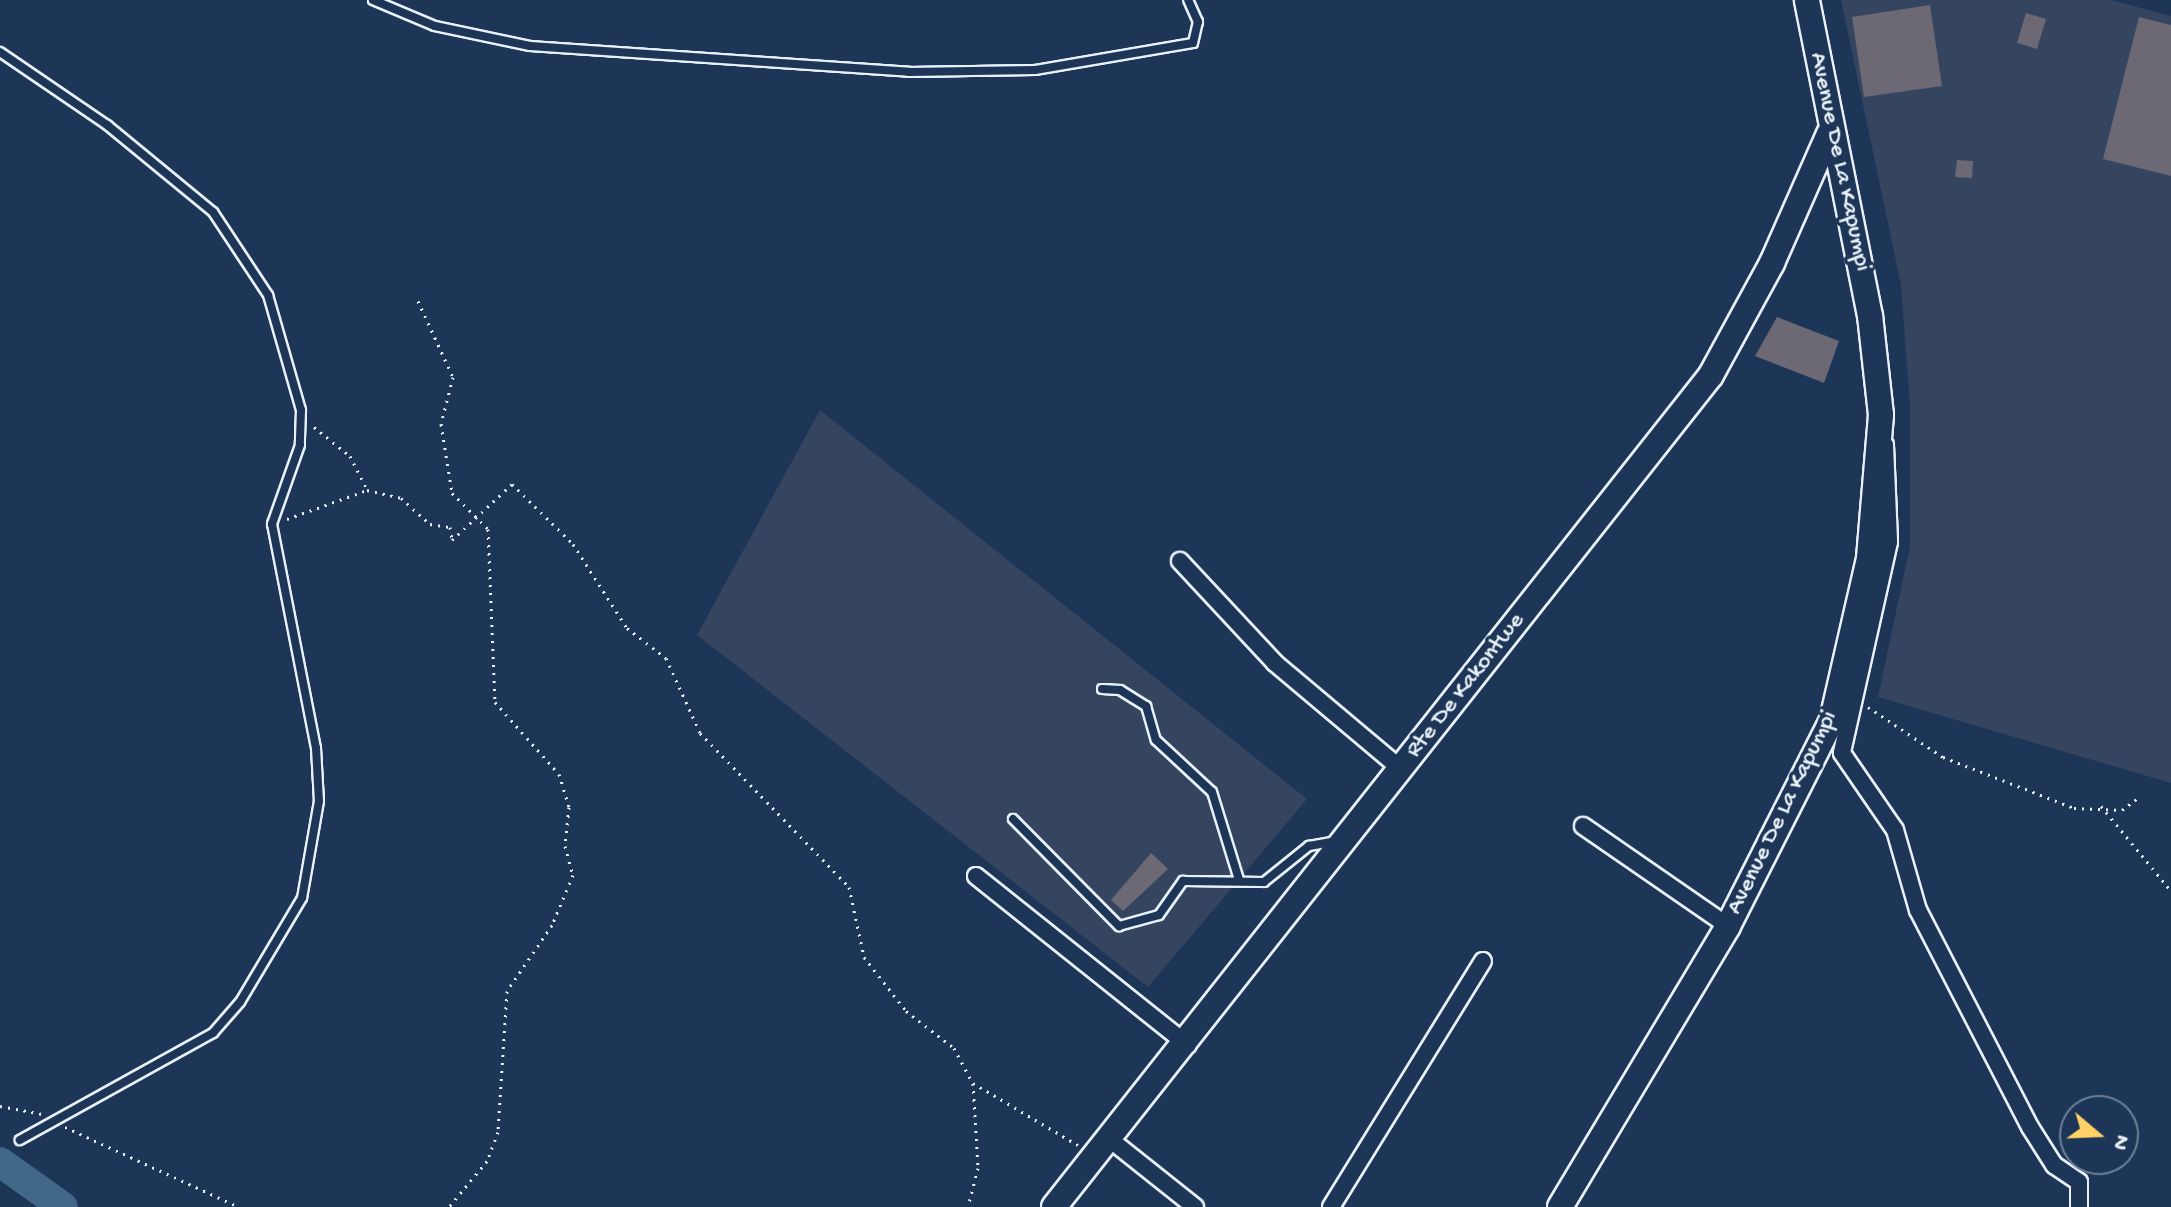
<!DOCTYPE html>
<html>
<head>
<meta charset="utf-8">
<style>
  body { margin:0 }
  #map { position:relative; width:2171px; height:1207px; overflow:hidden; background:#1d3557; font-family:"Gochi Hand",sans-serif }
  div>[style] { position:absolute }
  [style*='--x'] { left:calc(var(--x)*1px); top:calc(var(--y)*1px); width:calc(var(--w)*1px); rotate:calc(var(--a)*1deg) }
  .built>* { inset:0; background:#354560 }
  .river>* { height:30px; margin:-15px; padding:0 15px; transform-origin:15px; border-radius:15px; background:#416889 }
  .building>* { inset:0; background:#6c6975 }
  .path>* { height:3px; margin-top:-1.5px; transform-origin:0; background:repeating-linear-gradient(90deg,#e8f1f8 0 2px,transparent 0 8px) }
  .roads { filter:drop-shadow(2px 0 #e8f1f8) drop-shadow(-2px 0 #e8f1f8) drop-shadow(0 2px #e8f1f8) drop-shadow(0 -2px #e8f1f8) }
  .lane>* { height:8px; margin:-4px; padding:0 4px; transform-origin:4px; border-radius:4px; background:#1d3557 }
  .street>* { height:16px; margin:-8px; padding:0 8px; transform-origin:8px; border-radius:8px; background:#1d3557 }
  .secondary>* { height:24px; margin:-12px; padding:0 12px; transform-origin:12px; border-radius:12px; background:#1d3557 }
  span { translate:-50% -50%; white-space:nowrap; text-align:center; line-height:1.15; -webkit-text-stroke:7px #1d3557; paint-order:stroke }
  .street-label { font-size:24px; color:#e8f1f8 }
  .north { position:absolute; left:2059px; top:1095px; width:80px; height:80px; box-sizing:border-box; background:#1d3557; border:2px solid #6e8097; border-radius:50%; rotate:109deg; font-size:22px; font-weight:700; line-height:32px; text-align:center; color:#e8f1f8 }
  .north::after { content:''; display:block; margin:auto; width:28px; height:36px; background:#ffd166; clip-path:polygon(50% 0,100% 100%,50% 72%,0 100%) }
</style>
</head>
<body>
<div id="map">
  <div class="built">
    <i style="clip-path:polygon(1841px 0,2111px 0,2171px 16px,2171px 783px,1878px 697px,1910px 546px,1910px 407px,1901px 285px)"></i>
    <i style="clip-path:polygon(820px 410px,1307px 799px,1148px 987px,697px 635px)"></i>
  </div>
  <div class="river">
    <i style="--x:0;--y:1162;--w:77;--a:35.5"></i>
  </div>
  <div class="building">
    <i style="clip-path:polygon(1930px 5px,1942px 86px,1864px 97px,1852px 17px)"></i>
    <i style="clip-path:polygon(2026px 13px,2046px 19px,2037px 49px,2017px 43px)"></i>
    <i style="clip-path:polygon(2139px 17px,2171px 25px,2171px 176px,2103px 159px)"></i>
    <i style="clip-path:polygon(1957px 160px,1973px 161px,1972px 178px,1955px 177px)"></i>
    <i style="clip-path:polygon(1777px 317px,1839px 341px,1824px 383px,1755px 356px)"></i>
    <i style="clip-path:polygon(1151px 853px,1168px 869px,1123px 911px,1111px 900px)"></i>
  </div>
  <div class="path">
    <i style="--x:418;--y:301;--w:84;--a:65.3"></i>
    <i style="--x:453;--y:377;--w:49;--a:104.3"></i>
    <i style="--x:441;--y:424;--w:70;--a:80.9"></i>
    <i style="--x:452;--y:493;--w:51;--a:45"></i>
    <i style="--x:488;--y:529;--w:173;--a:87.7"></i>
    <i style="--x:495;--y:702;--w:96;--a:48.4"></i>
    <i style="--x:559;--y:774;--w:34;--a:73"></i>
    <i style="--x:569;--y:807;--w:39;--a:96"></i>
    <i style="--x:565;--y:846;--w:30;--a:75"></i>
    <i style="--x:573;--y:875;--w:54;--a:112.8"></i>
    <i style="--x:552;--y:925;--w:80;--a:124.3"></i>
    <i style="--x:507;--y:991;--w:141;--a:93.7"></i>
    <i style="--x:498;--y:1132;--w:31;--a:111"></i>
    <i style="--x:487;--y:1161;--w:60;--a:129.6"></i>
    <i style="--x:314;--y:427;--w:46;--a:38.9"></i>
    <i style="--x:350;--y:456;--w:38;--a:63"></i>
    <i style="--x:287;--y:519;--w:85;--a:-19.9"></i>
    <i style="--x:367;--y:490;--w:35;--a:13"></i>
    <i style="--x:401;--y:498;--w:39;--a:42"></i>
    <i style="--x:430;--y:524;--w:20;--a:9"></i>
    <i style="--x:450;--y:527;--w:13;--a:81"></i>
    <i style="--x:452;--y:540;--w:82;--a:-43"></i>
    <i style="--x:512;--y:484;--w:86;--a:44.5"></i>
    <i style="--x:573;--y:544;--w:100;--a:57.3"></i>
    <i style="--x:627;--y:628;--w:49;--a:37.6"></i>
    <i style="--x:666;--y:658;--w:82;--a:65.6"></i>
    <i style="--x:700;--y:733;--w:214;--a:45.9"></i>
    <i style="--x:849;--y:887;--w:72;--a:77.9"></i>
    <i style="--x:864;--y:957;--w:68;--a:52.1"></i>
    <i style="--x:906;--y:1011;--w:61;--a:37.6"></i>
    <i style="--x:954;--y:1048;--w:40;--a:62"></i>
    <i style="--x:973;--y:1083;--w:85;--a:86.6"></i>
    <i style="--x:978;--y:1168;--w:40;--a:104.4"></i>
    <i style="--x:1868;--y:707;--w:90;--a:33.7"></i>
    <i style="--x:1943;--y:757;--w:141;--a:21.3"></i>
    <i style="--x:2074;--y:808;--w:48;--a:2.4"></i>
    <i style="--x:2122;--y:810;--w:21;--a:-37"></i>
    <i style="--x:2101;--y:806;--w:110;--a:50.5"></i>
    <i style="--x:973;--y:1083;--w:122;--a:30.6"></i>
    <i style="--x:0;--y:1106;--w:43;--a:10.8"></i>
    <i style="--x:65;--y:1127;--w:192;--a:24.7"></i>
  </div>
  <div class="roads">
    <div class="lane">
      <i style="--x:373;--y:0;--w:67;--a:22.8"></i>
      <i style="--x:435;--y:26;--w:97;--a:11.9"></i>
      <i style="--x:530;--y:46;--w:380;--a:3.9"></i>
      <i style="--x:909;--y:72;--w:126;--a:-0.9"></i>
      <i style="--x:1035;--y:70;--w:160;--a:-9.7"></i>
      <i style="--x:1193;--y:43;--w:22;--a:-77"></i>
      <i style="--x:1198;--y:22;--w:24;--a:-114"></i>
      <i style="--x:0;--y:52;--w:130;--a:34.3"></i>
      <i style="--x:107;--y:125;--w:137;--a:39.4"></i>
      <i style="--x:213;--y:212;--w:100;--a:56.5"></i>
      <i style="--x:268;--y:295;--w:120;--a:74"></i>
      <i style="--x:301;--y:410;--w:35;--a:92"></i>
      <i style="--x:300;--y:445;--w:84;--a:109.5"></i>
      <i style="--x:272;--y:524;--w:228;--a:78.9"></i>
      <i style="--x:316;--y:748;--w:53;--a:86.8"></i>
      <i style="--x:319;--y:801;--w:98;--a:99.9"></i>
      <i style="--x:302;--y:898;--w:121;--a:120.8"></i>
      <i style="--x:240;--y:1002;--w:41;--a:131.1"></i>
      <i style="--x:213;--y:1033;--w:221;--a:151"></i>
      <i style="--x:1102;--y:689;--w:18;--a:3"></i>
      <i style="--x:1120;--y:690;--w:31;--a:32"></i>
      <i style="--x:1146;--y:706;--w:35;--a:74"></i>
      <i style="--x:1156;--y:740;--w:76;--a:42.9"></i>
      <i style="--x:1212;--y:792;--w:92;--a:72.9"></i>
      <i style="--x:1013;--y:819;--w:151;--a:45.3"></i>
      <i style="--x:1119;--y:926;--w:41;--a:-15.4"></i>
      <i style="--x:1159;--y:915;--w:42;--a:-54.8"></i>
      <i style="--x:1183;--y:881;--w:81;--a:0.7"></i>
      <i style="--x:1264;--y:882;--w:58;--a:-38.7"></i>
      <i style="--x:1309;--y:846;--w:27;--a:-10"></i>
    </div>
    <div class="street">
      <i style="--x:1885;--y:445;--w:97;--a:87.6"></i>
      <i style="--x:1889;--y:542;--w:216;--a:102.6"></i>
      <i style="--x:1842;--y:753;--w:93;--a:55.5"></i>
      <i style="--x:1895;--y:830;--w:83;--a:74"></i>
      <i style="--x:1918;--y:910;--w:244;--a:62.7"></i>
      <i style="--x:2030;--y:1127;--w:45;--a:57.7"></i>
      <i style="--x:2054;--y:1165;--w:30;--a:34"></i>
      <i style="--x:2079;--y:1182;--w:25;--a:90"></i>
      <i style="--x:1180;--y:561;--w:139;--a:47"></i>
      <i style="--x:1275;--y:663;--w:165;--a:40.1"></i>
      <i style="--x:1583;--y:826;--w:176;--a:34.6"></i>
      <i style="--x:976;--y:876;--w:271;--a:38.6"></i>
      <i style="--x:1112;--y:1141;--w:106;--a:38.5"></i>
      <i style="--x:1331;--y:1207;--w:289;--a:-58.3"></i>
    </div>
    <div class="secondary">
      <i style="--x:1054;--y:1207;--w:1060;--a:-51.7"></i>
      <i style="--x:1711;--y:375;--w:128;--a:-61.4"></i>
      <i style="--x:1772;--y:263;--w:141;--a:-66.2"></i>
      <i style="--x:1560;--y:1207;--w:327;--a:-59.1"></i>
      <i style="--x:1728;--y:926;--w:231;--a:-63.2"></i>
      <i style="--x:1832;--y:720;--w:166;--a:-77.1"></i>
      <i style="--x:1869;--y:558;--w:144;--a:-85.2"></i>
      <i style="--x:1881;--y:415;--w:100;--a:-96.3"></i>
      <i style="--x:1870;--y:316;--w:322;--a:-101.3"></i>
    </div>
  </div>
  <div class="street-label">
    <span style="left:1839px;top:162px;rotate:78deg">Avenue De La Kapumpi</span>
    <span style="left:1466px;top:686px;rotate:-52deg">Rte De Kakontwe</span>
    <span style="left:1783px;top:813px;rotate:-64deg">Avenue De La Kapumpi</span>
  </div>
  <div class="north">N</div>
</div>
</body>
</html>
